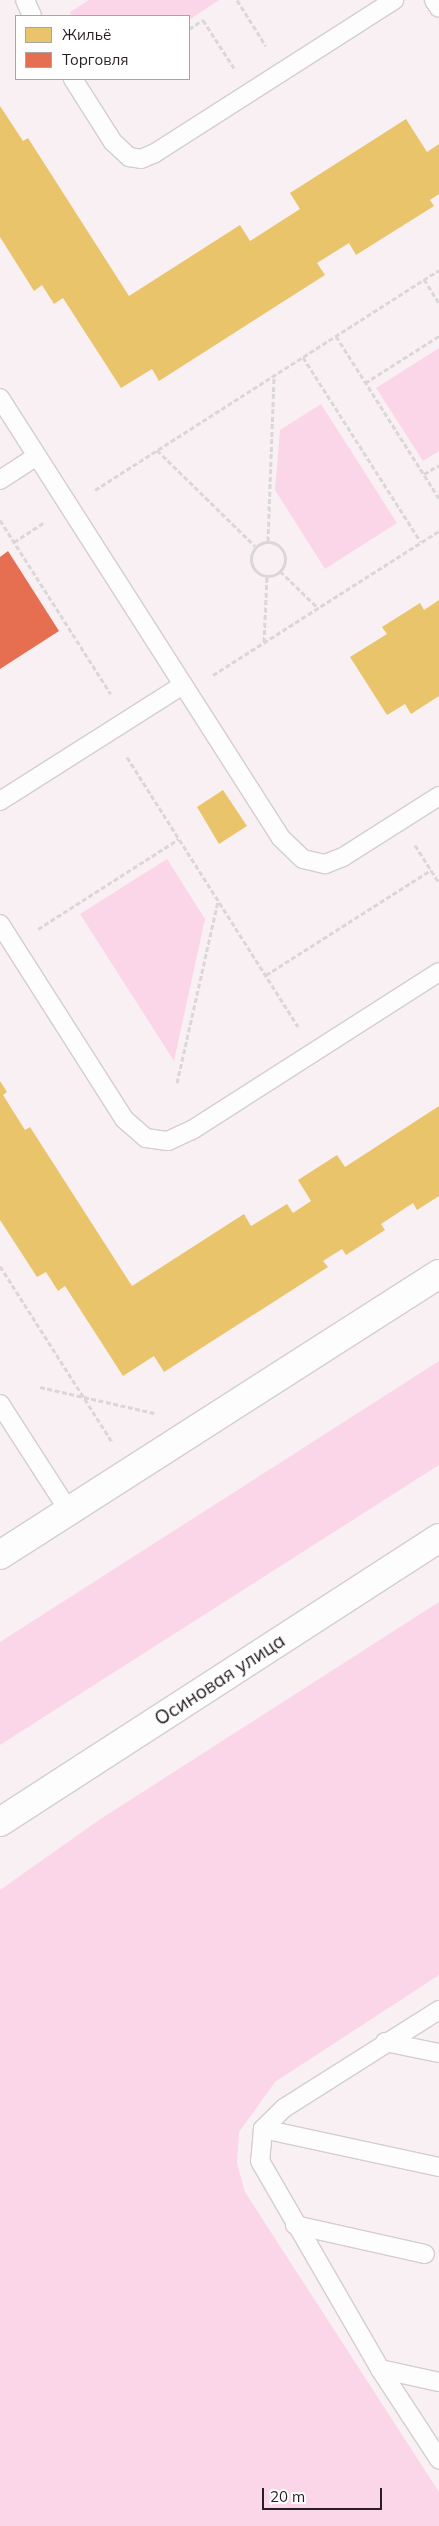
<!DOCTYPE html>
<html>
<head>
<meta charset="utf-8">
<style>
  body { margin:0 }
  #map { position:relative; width:439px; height:2526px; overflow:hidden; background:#f9f0f4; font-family:Mulish,sans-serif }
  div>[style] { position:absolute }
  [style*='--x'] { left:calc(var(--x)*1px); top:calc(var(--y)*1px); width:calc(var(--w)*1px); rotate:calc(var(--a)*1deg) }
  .green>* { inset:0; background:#fbd6e8 }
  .homes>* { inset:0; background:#e9c46a }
  .shops>* { inset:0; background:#e76f51 }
  .path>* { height:3px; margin-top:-1.5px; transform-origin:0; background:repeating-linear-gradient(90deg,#dad7d9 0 5px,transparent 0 7.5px) }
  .path>.ring { margin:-1.5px; padding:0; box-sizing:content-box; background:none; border:3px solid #dad7d9; border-radius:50% }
  .roads { filter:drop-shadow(1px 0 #d5cdd0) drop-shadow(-1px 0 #d5cdd0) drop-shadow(0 1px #d5cdd0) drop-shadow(0 -1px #d5cdd0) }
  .lane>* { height:18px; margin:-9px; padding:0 9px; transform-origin:9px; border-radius:9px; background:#fefdfd }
  .street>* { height:28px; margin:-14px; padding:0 14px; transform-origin:14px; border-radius:14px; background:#fefdfd }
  span { translate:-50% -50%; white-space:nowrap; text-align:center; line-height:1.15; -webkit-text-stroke:5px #fff; paint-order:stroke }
  .street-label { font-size:19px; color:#261e22 }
  .legend { position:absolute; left:15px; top:15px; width:175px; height:65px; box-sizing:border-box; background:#fff; border:1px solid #a8a5a7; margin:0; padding:6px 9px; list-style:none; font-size:15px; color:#261e22 }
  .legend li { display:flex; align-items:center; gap:10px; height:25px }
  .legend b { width:25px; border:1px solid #a8a5a7 }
  .scale { position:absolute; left:262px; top:2488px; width:120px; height:22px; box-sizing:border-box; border:2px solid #261e22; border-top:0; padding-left:6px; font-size:15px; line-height:18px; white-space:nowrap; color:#261e22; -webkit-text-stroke:4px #fff; paint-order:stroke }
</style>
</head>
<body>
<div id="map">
  <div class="green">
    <i style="clip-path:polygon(89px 0,219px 0,189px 20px,189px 16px,72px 16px,70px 12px)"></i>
    <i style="clip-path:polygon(439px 348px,439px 451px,423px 461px,376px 388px)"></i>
    <i style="clip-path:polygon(321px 404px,397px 523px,325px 569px,275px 490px,280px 430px)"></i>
    <i style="clip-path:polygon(167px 859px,205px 919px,174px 1061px,80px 914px)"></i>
    <i style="clip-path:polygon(439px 1361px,439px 1465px,0 1745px,0 1642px)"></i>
    <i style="clip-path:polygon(439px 1602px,439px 1975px,275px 2082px,239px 2132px,237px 2163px,245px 2192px,439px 2492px,439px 2526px,0 2526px,0 1890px,99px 1820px)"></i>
  </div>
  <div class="homes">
    <i style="clip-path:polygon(0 106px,23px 141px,28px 138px,129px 296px,240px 225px,250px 241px,300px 209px,290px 193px,406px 119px,427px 152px,439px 144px,439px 194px,430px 200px,434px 206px,356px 255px,349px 243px,317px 263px,325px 275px,159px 381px,152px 369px,121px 388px,63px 298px,54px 304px,42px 285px,34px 291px,0 237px)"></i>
    <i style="clip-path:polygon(439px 600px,439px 696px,411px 714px,405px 704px,387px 715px,350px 657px,387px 634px,382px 627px,420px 603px,424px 610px)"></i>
    <i style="clip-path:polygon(223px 790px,247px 826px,219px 844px,197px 807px)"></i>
    <i style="clip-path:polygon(0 1081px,7px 1092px,3px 1095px,25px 1130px,30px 1127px,132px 1286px,244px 1214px,251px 1226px,287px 1204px,293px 1213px,311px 1201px,298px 1180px,337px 1155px,345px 1167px,439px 1106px,439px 1196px,417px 1210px,413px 1203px,381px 1224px,385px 1230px,346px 1255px,342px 1249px,323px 1261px,328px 1267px,164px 1372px,154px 1356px,123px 1376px,65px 1286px,58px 1291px,46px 1272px,37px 1277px,0 1220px)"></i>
  </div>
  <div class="shops">
    <i style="clip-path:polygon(8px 551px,59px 631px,0 669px,0 557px)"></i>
  </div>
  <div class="path">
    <i style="--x:237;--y:0;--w:54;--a:57.8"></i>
    <i style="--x:189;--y:29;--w:17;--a:-33"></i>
    <i style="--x:203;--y:20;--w:57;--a:57.1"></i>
    <i style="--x:424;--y:279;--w:28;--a:58"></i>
    <i style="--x:336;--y:336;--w:192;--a:57.6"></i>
    <i style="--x:303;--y:357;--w:219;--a:57.5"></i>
    <i style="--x:365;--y:383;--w:88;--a:-32.4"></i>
    <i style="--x:157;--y:450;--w:137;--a:44.4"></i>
    <i style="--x:424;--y:474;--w:17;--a:-31"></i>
    <i style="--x:95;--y:490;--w:408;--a:-32.6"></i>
    <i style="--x:0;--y:520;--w:206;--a:57.5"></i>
    <i style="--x:268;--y:541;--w:166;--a:-87.9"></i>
    <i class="ring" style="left:251px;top:542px;width:31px;height:31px"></i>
    <i style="--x:14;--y:542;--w:37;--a:-33"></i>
    <i style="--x:280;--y:571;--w:53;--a:44.2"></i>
    <i style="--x:264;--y:642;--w:66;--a:-87.4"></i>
    <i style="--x:213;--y:675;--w:268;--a:-32.5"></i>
    <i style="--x:127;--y:757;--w:319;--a:57.6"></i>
    <i style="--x:415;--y:845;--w:45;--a:57.7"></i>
    <i style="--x:38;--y:929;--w:167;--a:-32.6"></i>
    <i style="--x:266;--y:975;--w:196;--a:-32.5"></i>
    <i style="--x:177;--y:1083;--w:187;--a:-77.3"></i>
    <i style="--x:0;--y:1266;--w:209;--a:57.5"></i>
    <i style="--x:40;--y:1387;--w:117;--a:12.8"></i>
  </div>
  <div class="roads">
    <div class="lane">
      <i style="--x:25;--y:0;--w:17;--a:66"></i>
      <i style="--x:434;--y:0;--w:9;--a:58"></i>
      <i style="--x:73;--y:79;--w:75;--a:57.6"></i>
      <i style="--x:113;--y:142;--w:22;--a:43"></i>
      <i style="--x:129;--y:157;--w:12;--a:9"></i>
      <i style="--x:141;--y:159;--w:15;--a:-23"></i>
      <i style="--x:155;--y:153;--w:284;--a:-32.6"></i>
      <i style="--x:0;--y:398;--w:522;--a:57.44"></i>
      <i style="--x:281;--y:838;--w:30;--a:44"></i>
      <i style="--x:303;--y:859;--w:23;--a:13"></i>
      <i style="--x:325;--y:864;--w:19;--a:-21"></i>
      <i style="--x:343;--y:857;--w:114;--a:-32.4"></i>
      <i style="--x:0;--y:480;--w:44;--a:-33"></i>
      <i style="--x:0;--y:801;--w:217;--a:-32.4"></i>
      <i style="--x:0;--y:924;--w:231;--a:57.5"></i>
      <i style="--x:124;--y:1119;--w:29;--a:41"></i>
      <i style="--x:146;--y:1138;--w:22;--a:8"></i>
      <i style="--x:168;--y:1141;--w:26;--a:-25"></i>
      <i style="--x:192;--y:1130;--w:293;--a:-32.6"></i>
      <i style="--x:0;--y:1404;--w:127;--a:57.2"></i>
      <i style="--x:439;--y:2010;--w:183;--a:147.7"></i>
      <i style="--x:284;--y:2108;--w:30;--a:135"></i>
      <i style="--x:263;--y:2129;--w:32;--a:95"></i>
      <i style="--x:260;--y:2161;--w:240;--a:60"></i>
      <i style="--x:380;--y:2369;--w:108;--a:56.8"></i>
      <i style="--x:385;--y:2042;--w:55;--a:11.5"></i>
      <i style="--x:263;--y:2129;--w:180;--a:12.2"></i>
      <i style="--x:295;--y:2225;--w:133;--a:12.6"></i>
      <i style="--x:380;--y:2369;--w:60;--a:12.4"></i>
    </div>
    <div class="street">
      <i style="--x:0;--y:1555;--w:521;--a:-32.62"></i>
      <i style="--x:0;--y:1822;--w:523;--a:-32.9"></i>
    </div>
  </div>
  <div class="street-label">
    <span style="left:220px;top:1680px;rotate:-33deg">Осиновая улица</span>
  </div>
  <ul class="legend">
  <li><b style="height:14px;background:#e9c46a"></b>Жильё</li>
  <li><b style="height:14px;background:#e76f51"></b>Торговля</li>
  </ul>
  <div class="scale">20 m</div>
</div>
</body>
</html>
